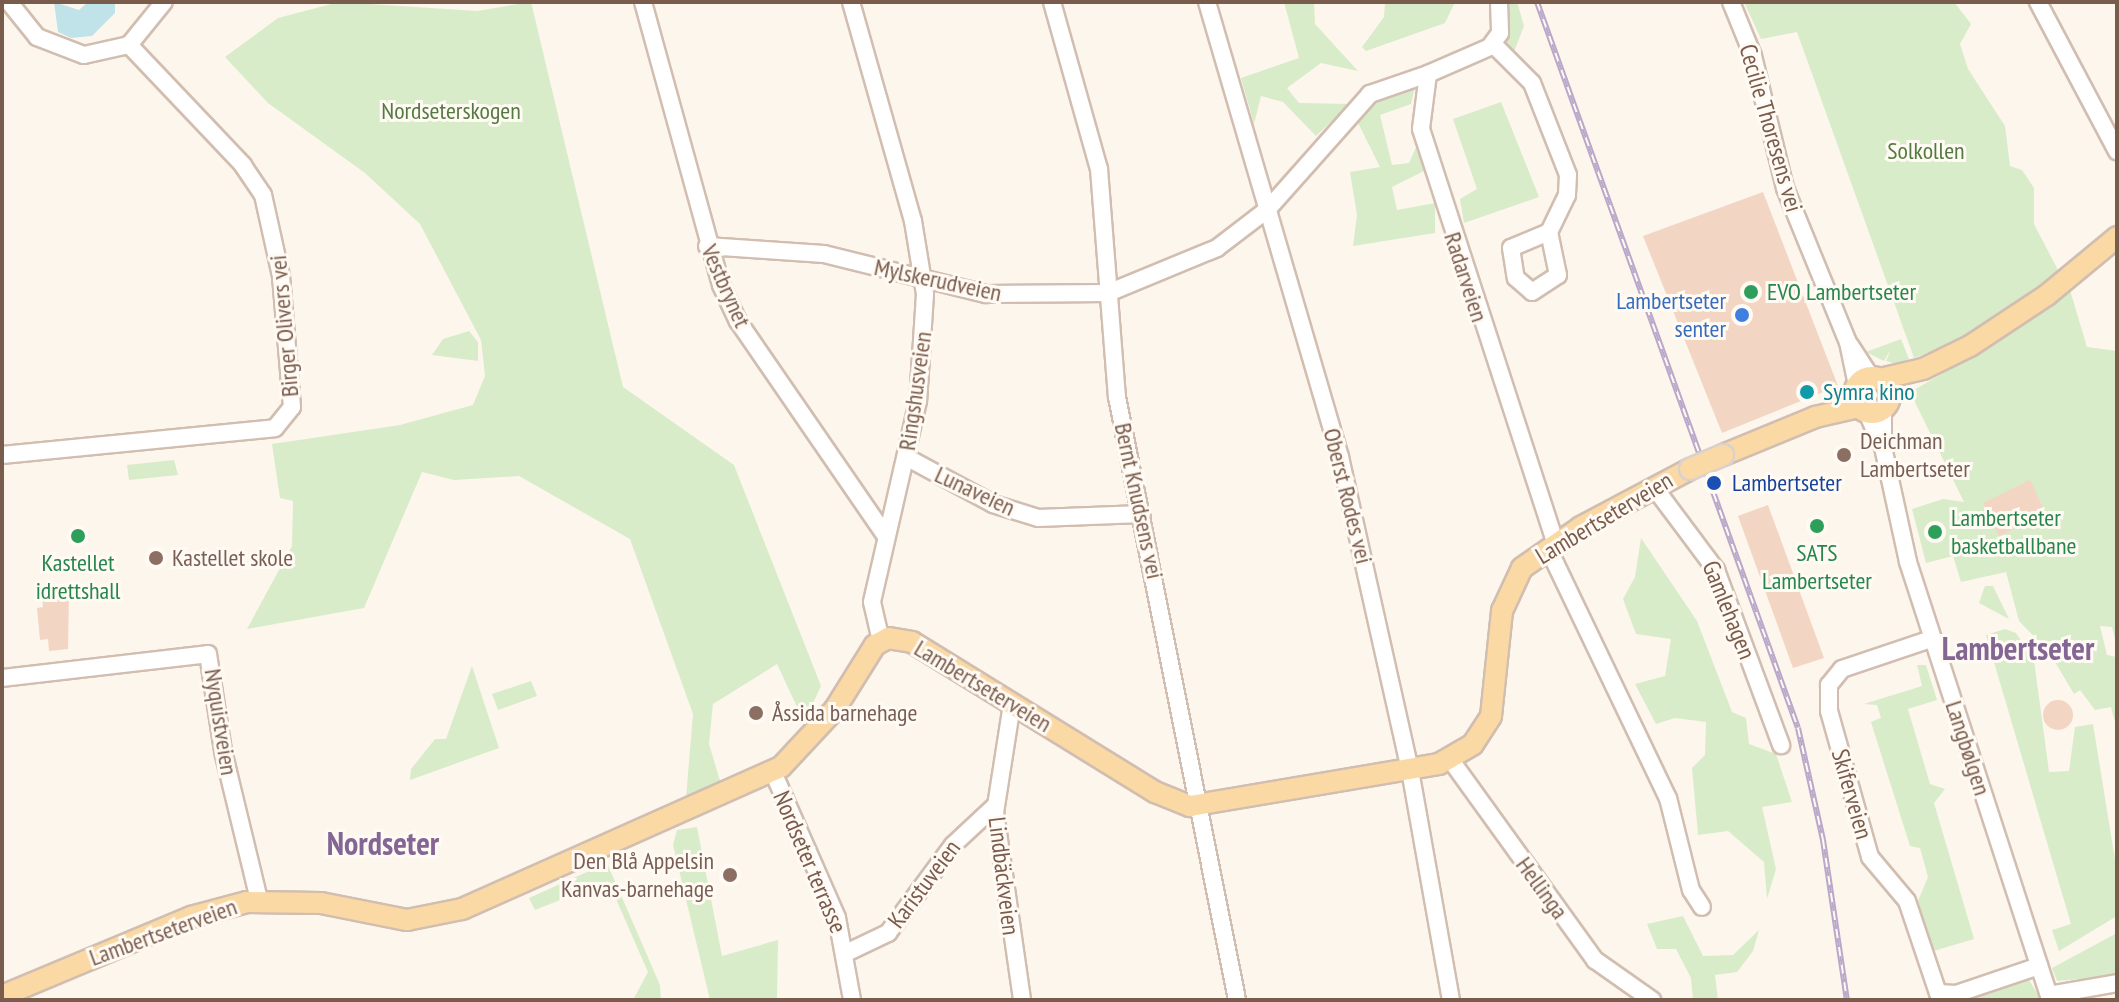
<!DOCTYPE html>
<html>
<head>
<meta charset="utf-8">
<style>
  body { margin:0 }
  #map { position:relative; width:2119px; height:1002px; overflow:hidden; background:#fdf6ec; font-family:"PT Sans Narrow",sans-serif }
  div>[style] { position:absolute }
  [style*='--x'] { left:calc(var(--x)*1px); top:calc(var(--y)*1px); width:calc(var(--w)*1px); rotate:calc(var(--a)*1deg) }
  .green>* { inset:0; background:#d8ecc9 }
  .water>* { inset:0; background:#bfe3e8 }
  .building>* { inset:0; background:#f3d5c3 }
  .round { border-radius:50% }
  .roads { filter:drop-shadow(2px 0 #d1beb0) drop-shadow(-2px 0 #d1beb0) drop-shadow(0 2px #d1beb0) drop-shadow(0 -2px #d1beb0) }
  .minor>* { height:16px; margin:-8px; padding:0 8px; transform-origin:8px; border-radius:8px; background:#fff }
  .major>* { height:20px; margin:-10px; padding:0 10px; transform-origin:10px; border-radius:10px; background:#fbd9a5 }
  .major>.ring { margin:-10px; padding:0; box-sizing:content-box; background:none; border:20px solid #fbd9a5; border-radius:50% }
  .rail>* { height:6px; margin-top:-3px; transform-origin:0; background:repeating-linear-gradient(90deg,#fffaf3 0 9px,#b9a8c9 0 18px); box-sizing:border-box; border-block:2px solid #b9a8c9 }
  .bridges { filter:drop-shadow(2px 0 #dad1cd) drop-shadow(-2px 0 #dad1cd) drop-shadow(0 2px #dad1cd) drop-shadow(0 -2px #dad1cd) }
  .major-bridge>* { height:20px; margin:-10px; padding:0 10px; transform-origin:10px; border-radius:10px; background:#fbd9a5 }
  .dots>* { width:22px; height:22px; translate:-50% -50%; box-sizing:border-box; border:4px solid #fffaf3; border-radius:50% }
  span { translate:-50% -50%; white-space:nowrap; text-align:center; line-height:1.15; -webkit-text-stroke:6px #fffaf3; paint-order:stroke }
  .park-label { font-size:24px; color:#537a41 }
  .street-label { font-size:24px; color:#7a5c4d }
  .leisure-label { font-size:24px; color:#27864d }
  .left { translate:0 -50%; text-align:left }
  .shop-label { font-size:24px; color:#366cbe }
  .right { translate:-100% -50%; text-align:right }
  .culture-label { font-size:24px; color:#0d838f }
  .education-label { font-size:24px; color:#785e54 }
  .transit-label { font-size:24px; color:#164399 }
  .district-label { font-size:32px; color:#846695; font-weight:700 }
  .frame { position:absolute; inset:0; border:4px solid #7a5c4d; pointer-events:none }
</style>
</head>
<body>
<div id="map">
  <div class="green">
    <i style="clip-path:polygon(339px 2px,477px 11px,531px 2px,623px 387px,734px 465px,821px 686px,804px 722px,777px 664px,713px 704px,709px 744px,721px 784px,686px 798px,693px 714px,630px 539px,519px 476px,454px 480px,422px 472px,364px 608px,247px 629px,292px 546px,293px 501px,280px 498px,272px 444px,400px 425px,473px 405px,485px 376px,481px 340px,420px 224px,365px 173px,268px 103px,225px 57px,278px 18px)"></i>
    <i style="clip-path:polygon(1284px 2px,1314px 2px,1315px 24px,1358px 71px,1321px 63px,1287px 88px,1299px 103px,1349px 104px,1316px 136px,1283px 102px,1261px 96px,1254px 124px,1241px 78px,1299px 58px)"></i>
    <i style="clip-path:polygon(1385px 2px,1455px 2px,1445px 23px,1366px 51px,1362px 47px,1384px 17px)"></i>
    <i style="clip-path:polygon(1504px 2px,1517px 2px,1524px 26px,1514px 52px,1507px 44px)"></i>
    <i style="clip-path:polygon(1744px 2px,1954px 2px,1971px 24px,1960px 44px,1968px 69px,2005px 126px,2010px 166px,2022px 170px,2034px 188px,2034px 224px,2060px 274px,1966px 338px,1914px 358px,1797px 32px,1761px 39px)"></i>
    <i style="clip-path:polygon(1415px 87px,1411px 104px,1380px 115px,1392px 165px,1409px 163px,1417px 145px,1424px 171px,1392px 187px,1397px 210px,1435px 203px,1435px 233px,1353px 246px,1357px 215px,1350px 172px,1380px 167px,1358px 123px,1383px 96px)"></i>
    <i style="clip-path:polygon(1501px 102px,1539px 197px,1464px 223px,1460px 199px,1477px 189px,1453px 119px)"></i>
    <i style="clip-path:polygon(2070px 290px,2087px 347px,2117px 351px,2117px 647px,2112px 627px,2100px 626px,2107px 655px,2117px 657px,2117px 730px,2111px 707px,2095px 710px,2080px 690px,2074px 694px,2049px 652px,2019px 621px,2006px 572px,1961px 582px,1953px 556px,1926px 563px,1912px 509px,1943px 499px,1964px 502px,1910px 392px,1998px 342px)"></i>
    <i style="clip-path:polygon(469px 331px,478px 342px,478px 361px,432px 355px,443px 339px)"></i>
    <i style="clip-path:polygon(1901px 339px,1909px 359px,1897px 364px,1886px 361px,1891px 349px,1884px 361px,1866px 352px)"></i>
    <i style="clip-path:polygon(174px 460px,178px 475px,129px 480px,127px 465px)"></i>
    <i style="clip-path:polygon(1641px 538px,1697px 621px,1732px 712px,1746px 718px,1749px 744px,1776px 754px,1792px 802px,1762px 807px,1776px 869px,1767px 899px,1764px 862px,1728px 831px,1698px 835px,1692px 768px,1705px 755px,1706px 722px,1675px 718px,1656px 724px,1635px 684px,1665px 676px,1671px 639px,1636px 634px,1623px 599px,1635px 577px)"></i>
    <i style="clip-path:polygon(1985px 586px,1993px 586px,2009px 619px,1979px 603px)"></i>
    <i style="clip-path:polygon(2005px 629px,2016px 633px,2034px 660px,2049px 772px,2069px 771px,2075px 727px,2093px 724px,2117px 872px,2117px 916px,2059px 951px,2052px 930px,2071px 924px,1986px 635px)"></i>
    <i style="clip-path:polygon(1917px 665px,1926px 665px,1937px 700px,1908px 709px,1930px 784px,1945px 789px,1934px 803px,1974px 939px,1930px 952px,1917px 903px,1928px 877px,1920px 848px,1910px 846px,1871px 722px,1881px 718px,1877px 705px,1864px 704px,1922px 686px)"></i>
    <i style="clip-path:polygon(472px 666px,499px 748px,410px 780px,411px 769px,435px 739px,446px 739px)"></i>
    <i style="clip-path:polygon(531px 681px,537px 696px,498px 710px,492px 694px)"></i>
    <i style="clip-path:polygon(697px 827px,722px 956px,778px 940px,777px 1000px,710px 1000px,673px 845px,677px 830px)"></i>
    <i style="clip-path:polygon(607px 863px,660px 985px,661px 1000px,633px 1000px,648px 972px,608px 881px,535px 910px,529px 898px)"></i>
    <i style="clip-path:polygon(1683px 916px,1703px 956px,1733px 955px,1759px 930px,1753px 951px,1737px 972px,1715px 975px,1718px 1000px,1693px 1000px,1691px 978px,1676px 949px,1657px 949px,1647px 924px)"></i>
    <i style="clip-path:polygon(2117px 933px,2117px 976px,2057px 981px,2052px 968px)"></i>
    <i style="clip-path:polygon(2028px 978px,2041px 1000px,1963px 1000px)"></i>
  </div>
  <div class="water">
    <i style="clip-path:polygon(54px 2px,79px 10px,88px 2px,115px 2px,115px 13px,92px 36px,71px 38px,58px 32px)"></i>
  </div>
  <div class="building">
    <i style="clip-path:polygon(1763px 192px,1838px 386px,1722px 433px,1643px 236px)"></i>
    <i style="clip-path:polygon(2030px 480px,2046px 514px,1999px 536px,1983px 503px)"></i>
    <i style="clip-path:polygon(1768px 505px,1824px 658px,1793px 668px,1738px 516px)"></i>
    <i style="clip-path:polygon(69px 591px,68px 649px,49px 651px,48px 639px,40px 640px,37px 608px,43px 607px,42px 593px)"></i>
    <i class="round" style="left:2043px;top:700px;width:30px;height:30px"></i>
  </div>
  <div class="roads">
    <div class="minor">
      <i style="--x:9;--y:2;--w:45;--a:51.3"></i>
      <i style="--x:37;--y:37;--w:50;--a:21"></i>
      <i style="--x:84;--y:55;--w:46;--a:-12.5"></i>
      <i style="--x:129;--y:45;--w:55;--a:-50.9"></i>
      <i style="--x:643;--y:2;--w:294;--a:74.6"></i>
      <i style="--x:721;--y:285;--w:40;--a:65"></i>
      <i style="--x:738;--y:321;--w:260;--a:55.5"></i>
      <i style="--x:851;--y:2;--w:228;--a:74.2"></i>
      <i style="--x:913;--y:221;--w:74;--a:80.7"></i>
      <i style="--x:925;--y:294;--w:107;--a:93.7"></i>
      <i style="--x:918;--y:401;--w:206;--a:102.9"></i>
      <i style="--x:872;--y:602;--w:39;--a:77"></i>
      <i style="--x:1052;--y:2;--w:173;--a:74.3"></i>
      <i style="--x:1099;--y:169;--w:229;--a:85.5"></i>
      <i style="--x:1117;--y:397;--w:615;--a:78.74"></i>
      <i style="--x:1207;--y:2;--w:474;--a:73.7"></i>
      <i style="--x:1340;--y:457;--w:321;--a:77.4"></i>
      <i style="--x:1410;--y:770;--w:234;--a:79.9"></i>
      <i style="--x:1499;--y:2;--w:31;--a:88"></i>
      <i style="--x:1500;--y:33;--w:17;--a:126"></i>
      <i style="--x:1490;--y:47;--w:68;--a:156.5"></i>
      <i style="--x:1428;--y:74;--w:55;--a:97.3"></i>
      <i style="--x:1421;--y:129;--w:436;--a:72"></i>
      <i style="--x:1731;--y:2;--w:58;--a:67.8"></i>
      <i style="--x:1753;--y:56;--w:136;--a:76.4"></i>
      <i style="--x:1785;--y:188;--w:166;--a:67.8"></i>
      <i style="--x:1848;--y:342;--w:44;--a:78.2"></i>
      <i style="--x:2038;--y:2;--w:169;--a:62.1"></i>
      <i style="--x:1493;--y:44;--w:55;--a:45"></i>
      <i style="--x:1532;--y:83;--w:99;--a:68.6"></i>
      <i style="--x:1568;--y:175;--w:20;--a:93"></i>
      <i style="--x:1567;--y:195;--w:41;--a:115.9"></i>
      <i style="--x:1549;--y:232;--w:41;--a:157.2"></i>
      <i style="--x:1511;--y:248;--w:30;--a:81"></i>
      <i style="--x:1516;--y:278;--w:21;--a:41"></i>
      <i style="--x:1532;--y:292;--w:31;--a:-33"></i>
      <i style="--x:1558;--y:275;--w:44;--a:-101.8"></i>
      <i style="--x:707;--y:246;--w:117;--a:3.9"></i>
      <i style="--x:824;--y:254;--w:167;--a:13.9"></i>
      <i style="--x:986;--y:294;--w:122;--a:-0.5"></i>
      <i style="--x:1108;--y:293;--w:118;--a:-22.4"></i>
      <i style="--x:1217;--y:248;--w:64;--a:-37.4"></i>
      <i style="--x:1268;--y:209;--w:154;--a:-48.4"></i>
      <i style="--x:1370;--y:94;--w:61;--a:-19"></i>
      <i style="--x:1850;--y:345;--w:38;--a:57"></i>
      <i style="--x:1883;--y:408;--w:39;--a:90"></i>
      <i style="--x:1883;--y:447;--w:118;--a:77.7"></i>
      <i style="--x:1908;--y:562;--w:460;--a:72"></i>
      <i style="--x:1867;--y:412;--w:33;--a:67"></i>
      <i style="--x:2;--y:455;--w:274;--a:-5.6"></i>
      <i style="--x:275;--y:428;--w:27;--a:-51"></i>
      <i style="--x:292;--y:407;--w:131;--a:-94.8"></i>
      <i style="--x:281;--y:276;--w:83;--a:-102.5"></i>
      <i style="--x:263;--y:195;--w:36;--a:-124"></i>
      <i style="--x:243;--y:165;--w:166;--a:-133.5"></i>
      <i style="--x:906;--y:457;--w:99;--a:28.4"></i>
      <i style="--x:993;--y:504;--w:47;--a:17.3"></i>
      <i style="--x:1038;--y:518;--w:104;--a:-2.2"></i>
      <i style="--x:1654;--y:487;--w:104;--a:53.2"></i>
      <i style="--x:1716;--y:570;--w:187;--a:69.6"></i>
      <i style="--x:1548;--y:548;--w:277;--a:64.4"></i>
      <i style="--x:1668;--y:798;--w:95;--a:76"></i>
      <i style="--x:1691;--y:890;--w:20;--a:57"></i>
      <i style="--x:1931;--y:639;--w:94;--a:161.4"></i>
      <i style="--x:1842;--y:669;--w:21;--a:129"></i>
      <i style="--x:1829;--y:685;--w:26;--a:90"></i>
      <i style="--x:1829;--y:711;--w:152;--a:74.3"></i>
      <i style="--x:1870;--y:857;--w:57;--a:49.9"></i>
      <i style="--x:1907;--y:901;--w:97;--a:71.4"></i>
      <i style="--x:1938;--y:993;--w:18;--a:3"></i>
      <i style="--x:1956;--y:994;--w:88;--a:-18.6"></i>
      <i style="--x:2;--y:678;--w:207;--a:-6.6"></i>
      <i style="--x:208;--y:654;--w:98;--a:81.2"></i>
      <i style="--x:223;--y:751;--w:153;--a:76.4"></i>
      <i style="--x:1012;--y:704;--w:109;--a:98.9"></i>
      <i style="--x:995;--y:812;--w:190;--a:81.8"></i>
      <i style="--x:1450;--y:759;--w:248;--a:54.2"></i>
      <i style="--x:1595;--y:960;--w:70;--a:35.1"></i>
      <i style="--x:773;--y:772;--w:159;--a:66.3"></i>
      <i style="--x:837;--y:918;--w:83;--a:79.6"></i>
      <i style="--x:846;--y:953;--w:47;--a:-25.5"></i>
      <i style="--x:888;--y:933;--w:109;--a:-53.5"></i>
      <i style="--x:953;--y:845;--w:57;--a:-42.9"></i>
      <i style="--x:2049;--y:995;--w:69;--a:-10"></i>
    </div>
    <div class="major">
      <i class="ring" style="left:1854px;top:377px;width:16px;height:16px"></i>
      <i style="--x:1880;--y:379;--w:44;--a:-13.1"></i>
      <i style="--x:1923;--y:369;--w:52;--a:-26.1"></i>
      <i style="--x:1970;--y:346;--w:92;--a:-33.5"></i>
      <i style="--x:2047;--y:295;--w:91;--a:-39.6"></i>
      <i style="--x:1723;--y:455;--w:100;--a:-22.4"></i>
      <i style="--x:1815;--y:417;--w:45;--a:-12.8"></i>
      <i style="--x:2;--y:996;--w:205;--a:-22.7"></i>
      <i style="--x:191;--y:917;--w:58;--a:-15"></i>
      <i style="--x:247;--y:902;--w:74;--a:0.8"></i>
      <i style="--x:321;--y:903;--w:88;--a:11.2"></i>
      <i style="--x:407;--y:920;--w:56;--a:-11.3"></i>
      <i style="--x:462;--y:909;--w:349;--a:-24"></i>
      <i style="--x:781;--y:767;--w:79;--a:-47"></i>
      <i style="--x:835;--y:709;--w:75;--a:-58"></i>
      <i style="--x:875;--y:645;--w:15;--a:-28"></i>
      <i style="--x:888;--y:638;--w:24;--a:9"></i>
      <i style="--x:912;--y:642;--w:286;--a:31.7"></i>
      <i style="--x:1155;--y:792;--w:38;--a:22"></i>
      <i style="--x:1190;--y:806;--w:253;--a:-9.6"></i>
      <i style="--x:1439;--y:764;--w:39;--a:-30"></i>
      <i style="--x:1473;--y:744;--w:33;--a:-57"></i>
      <i style="--x:1491;--y:716;--w:106;--a:-84"></i>
      <i style="--x:1502;--y:611;--w:47;--a:-65.1"></i>
      <i style="--x:1522;--y:568;--w:72;--a:-34.8"></i>
      <i style="--x:1581;--y:527;--w:123;--a:-28"></i>
    </div>
  </div>
  <div class="rail">
    <i style="--x:1537;--y:2;--w:771;--a:70.23"></i>
    <i style="--x:1798;--y:728;--w:115;--a:77.4"></i>
    <i style="--x:1823;--y:840;--w:162;--a:81.5"></i>
  </div>
  <div class="bridges">
    <div class="major-bridge">
      <i style="--x:1690;--y:469;--w:36;--a:-23"></i>
    </div>
  </div>
  <div class="dots">
    <i style="left:1751px;top:292px;background:#2e9e5b"></i>
    <i style="left:1742px;top:315px;background:#3f7fe0"></i>
    <i style="left:1807px;top:392px;background:#0f9aa8"></i>
    <i style="left:1844px;top:455px;background:#8d6e63"></i>
    <i style="left:1714px;top:483px;background:#1a4fb4"></i>
    <i style="left:1817px;top:526px;background:#2e9e5b"></i>
    <i style="left:1935px;top:532px;background:#2e9e5b"></i>
    <i style="left:78px;top:536px;background:#2e9e5b"></i>
    <i style="left:156px;top:558px;background:#8d6e63"></i>
    <i style="left:756px;top:713px;background:#8d6e63"></i>
    <i style="left:730px;top:875px;background:#8d6e63"></i>
  </div>
  <div class="park-label">
    <span style="left:451px;top:111px">Nordseterskogen</span>
    <span style="left:1926px;top:151px">Solkollen</span>
  </div>
  <div class="street-label">
    <span style="left:1771px;top:128px;rotate:74deg">Cecilie Thoresens vei</span>
    <span style="left:1466px;top:277px;rotate:72deg">Radarveien</span>
    <span style="left:938px;top:280px;rotate:12deg">Mylskerudveien</span>
    <span style="left:726px;top:286px;rotate:66deg">Vestbrynet</span>
    <span style="left:284px;top:326px;rotate:-95deg">Birger Olivers vei</span>
    <span style="left:915px;top:391px;rotate:-82deg">Ringshusveien</span>
    <span style="left:975px;top:491px;rotate:25deg">Lunaveien</span>
    <span style="left:1348px;top:496px;rotate:76deg">Oberst Rodes vei</span>
    <span style="left:1139px;top:501px;rotate:78deg">Bernt Knudsens vei</span>
    <span style="left:1604px;top:518px;rotate:-31deg">Lambertseterveien</span>
    <span style="left:1729px;top:610px;rotate:68deg">Gamlehagen</span>
    <span style="left:983px;top:686px;rotate:31deg">Lambertseterveien</span>
    <span style="left:221px;top:722px;rotate:81deg">Nyquistveien</span>
    <span style="left:1968px;top:748px;rotate:72deg">Langbølgen</span>
    <span style="left:1852px;top:794px;rotate:74deg">Skiferveien</span>
    <span style="left:810px;top:862px;rotate:67deg">Nordseter terrasse</span>
    <span style="left:1004px;top:876px;rotate:83deg">Lindbäckveien</span>
    <span style="left:924px;top:884px;rotate:-53deg">Karistuveien</span>
    <span style="left:1542px;top:888px;rotate:54deg">Hellinga</span>
    <span style="left:163px;top:932px;rotate:-20deg">Lambertseterveien</span>
  </div>
  <div class="leisure-label">
    <span class="left" style="left:1767px;top:292px">EVO Lambertseter</span>
    <span class="left" style="left:1951px;top:532px">Lambertseter<br>basketballbane</span>
    <span style="left:1817px;top:567px">SATS<br>Lambertseter</span>
    <span style="left:78px;top:577px">Kastellet<br>idrettshall</span>
  </div>
  <div class="shop-label">
    <span class="right" style="left:1726px;top:315px">Lambertseter<br>senter</span>
  </div>
  <div class="culture-label">
    <span class="left" style="left:1823px;top:392px">Symra kino</span>
  </div>
  <div class="education-label">
    <span class="left" style="left:1860px;top:455px">Deichman<br>Lambertseter</span>
    <span class="left" style="left:172px;top:558px">Kastellet skole</span>
    <span class="left" style="left:772px;top:713px">Åssida barnehage</span>
    <span class="right" style="left:714px;top:875px">Den Blå Appelsin<br>Kanvas-barnehage</span>
  </div>
  <div class="transit-label">
    <span class="left" style="left:1732px;top:483px">Lambertseter</span>
  </div>
  <div class="district-label">
    <span style="left:2018px;top:648px">Lambertseter</span>
    <span style="left:383px;top:843px">Nordseter</span>
  </div>
  <div class="frame"></div>
</div>
</body>
</html>
